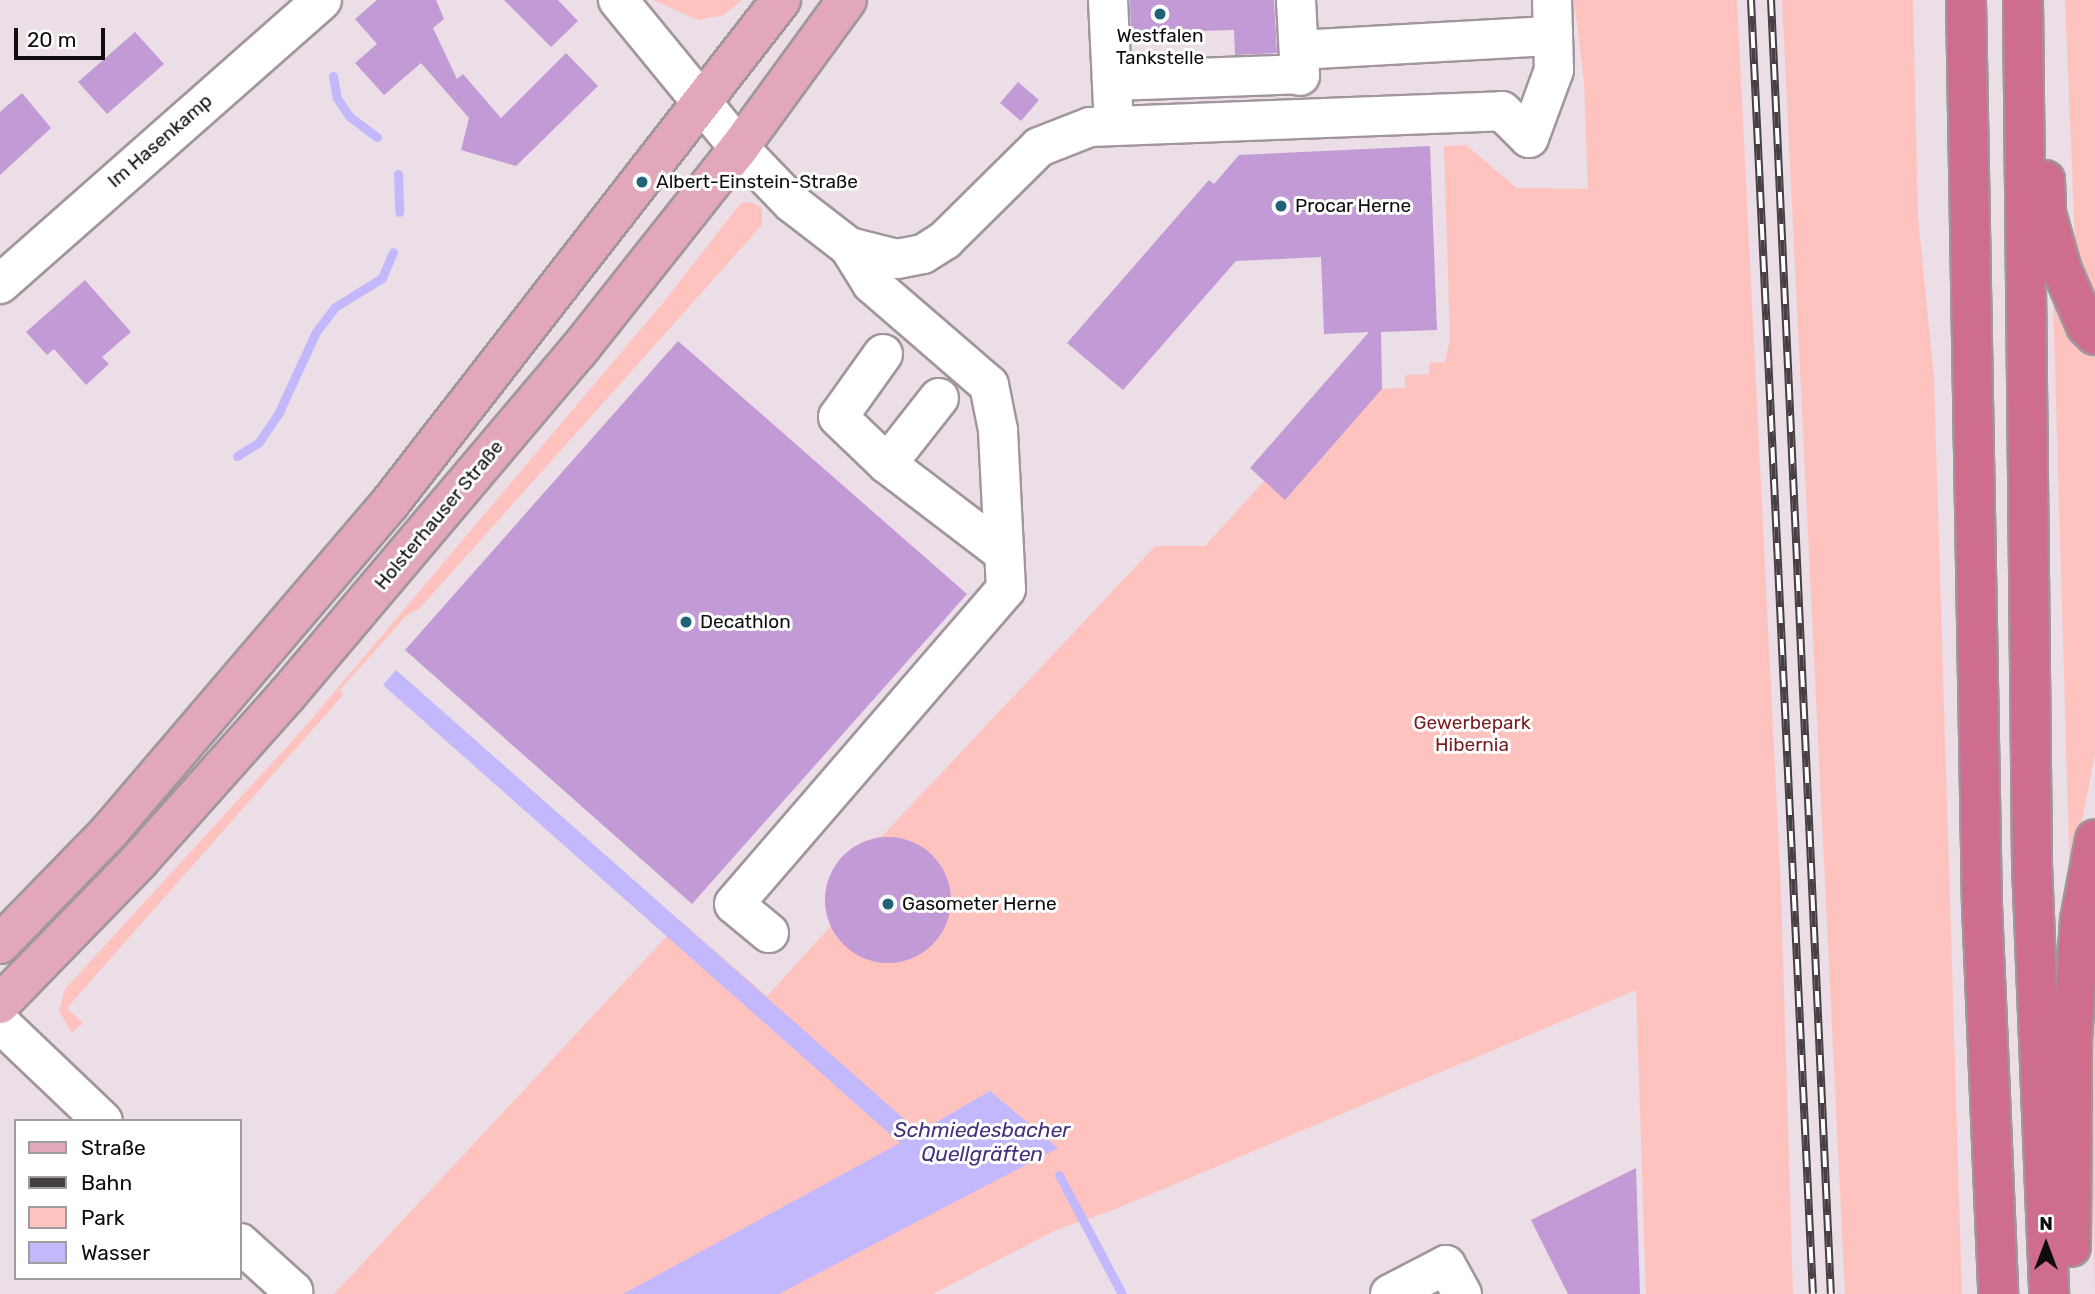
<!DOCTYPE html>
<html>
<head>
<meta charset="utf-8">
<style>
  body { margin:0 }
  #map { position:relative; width:2095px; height:1294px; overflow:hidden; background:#ebdee6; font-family:Rubik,sans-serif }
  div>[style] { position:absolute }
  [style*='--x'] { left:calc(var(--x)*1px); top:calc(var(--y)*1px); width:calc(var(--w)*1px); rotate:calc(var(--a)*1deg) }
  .green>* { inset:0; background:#fec3be }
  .water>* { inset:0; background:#c3b8fc }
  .stream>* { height:9px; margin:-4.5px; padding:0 4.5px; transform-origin:4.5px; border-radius:4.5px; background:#c3b8fc }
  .building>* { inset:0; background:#c29ad6 }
  .round { border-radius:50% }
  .roads { filter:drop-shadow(2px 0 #a2969e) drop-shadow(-2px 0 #a2969e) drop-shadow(0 2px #a2969e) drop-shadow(0 -2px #a2969e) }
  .minor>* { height:38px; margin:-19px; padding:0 19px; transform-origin:19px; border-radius:19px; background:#fff }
  .major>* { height:38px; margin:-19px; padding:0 19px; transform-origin:19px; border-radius:19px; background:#e2a8ba }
  .highway>* { height:38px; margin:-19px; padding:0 19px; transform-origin:19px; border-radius:19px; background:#ce6e8c }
  .rail>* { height:8px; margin-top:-4px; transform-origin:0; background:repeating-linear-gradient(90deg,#fff 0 16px,#464044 0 32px); box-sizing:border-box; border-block:2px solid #464044 }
  .dots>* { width:19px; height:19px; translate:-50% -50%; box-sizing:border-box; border:4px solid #fff; border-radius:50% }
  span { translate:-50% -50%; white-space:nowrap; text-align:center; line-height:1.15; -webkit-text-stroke:6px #fff; paint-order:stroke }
  .poi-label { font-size:19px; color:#0f0b0e }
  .left { translate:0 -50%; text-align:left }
  .street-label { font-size:19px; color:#0f0b0e }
  .park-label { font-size:19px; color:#771d1f }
  .water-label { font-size:21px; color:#44307d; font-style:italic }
  .legend { position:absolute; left:14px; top:1119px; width:228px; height:161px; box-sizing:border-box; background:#fff; border:2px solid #9f9d9f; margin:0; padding:9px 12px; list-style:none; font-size:21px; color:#0f0b0e }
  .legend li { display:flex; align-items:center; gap:14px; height:35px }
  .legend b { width:35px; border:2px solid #9f9d9f }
  .north { position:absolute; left:2011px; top:1210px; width:70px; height:70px; -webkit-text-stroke:5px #fff; paint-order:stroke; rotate:0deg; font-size:19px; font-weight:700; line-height:28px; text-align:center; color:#0f0b0e }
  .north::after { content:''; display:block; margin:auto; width:24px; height:32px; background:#0f0b0e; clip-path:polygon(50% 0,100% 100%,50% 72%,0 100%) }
  .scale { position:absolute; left:14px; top:28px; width:91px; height:32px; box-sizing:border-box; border:4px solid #0f0b0e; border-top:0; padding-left:9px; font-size:21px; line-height:24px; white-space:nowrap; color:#0f0b0e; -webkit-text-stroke:5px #fff; paint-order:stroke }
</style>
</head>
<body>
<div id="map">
  <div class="green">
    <i style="clip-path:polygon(653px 0,742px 0,724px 15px,698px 20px)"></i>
    <i style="clip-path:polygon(1574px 0,1737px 0,1781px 890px,1793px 1294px,1646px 1294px,1636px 990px,1118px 1208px,1056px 1230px,933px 1294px,334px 1294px,681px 921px,767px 996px,830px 927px,826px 885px,840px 858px,864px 841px,882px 836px,1155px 546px,1205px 546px,1264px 481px,1286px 499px,1382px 389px,1405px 388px,1405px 375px,1429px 374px,1429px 363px,1445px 362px,1450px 339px,1444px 146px,1466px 145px,1517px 188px,1588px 189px,1584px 81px)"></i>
    <i style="clip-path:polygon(1782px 0,1913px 0,1918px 217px,1934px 378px,1962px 1294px,1845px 1294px)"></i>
    <i style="clip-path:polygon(2065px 0,2095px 0,2095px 300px,2075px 240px)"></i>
    <i style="clip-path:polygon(751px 202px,762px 208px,762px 225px,420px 608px,406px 616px,339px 691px,344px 694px,67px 1008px,83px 1023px,72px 1033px,59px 1011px,65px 989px,303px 729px,662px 304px,741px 203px)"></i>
    <i style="clip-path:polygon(2053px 299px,2095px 358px,2095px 754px,2070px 881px)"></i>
    <i style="clip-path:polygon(2095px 983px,2095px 1294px,2091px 1082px)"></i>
  </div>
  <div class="water">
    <i style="clip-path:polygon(396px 670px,919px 1132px,990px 1091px,1058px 1148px,779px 1294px,623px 1294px,900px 1143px,383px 685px)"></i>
  </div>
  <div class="stream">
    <i style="--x:333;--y:76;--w:22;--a:80"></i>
    <i style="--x:337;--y:98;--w:22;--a:56"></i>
    <i style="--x:349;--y:116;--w:35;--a:37"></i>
    <i style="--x:398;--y:174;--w:38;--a:88"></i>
    <i style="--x:237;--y:456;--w:26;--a:-32"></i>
    <i style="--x:259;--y:442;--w:36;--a:-56"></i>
    <i style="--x:279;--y:412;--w:88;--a:-65.2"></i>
    <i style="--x:316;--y:332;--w:31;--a:-53"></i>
    <i style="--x:335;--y:307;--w:55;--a:-31.7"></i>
    <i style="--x:382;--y:278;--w:28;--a:-67"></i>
    <i style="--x:1059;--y:1175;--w:135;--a:62.1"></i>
  </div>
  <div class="building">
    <i style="clip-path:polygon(377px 0,436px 0,444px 19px,433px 28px,457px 79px,463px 74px,501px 118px,566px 53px,598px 86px,516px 166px,461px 150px,469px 118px,421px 63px,384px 95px,355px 63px,377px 44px,355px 19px)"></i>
    <i style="clip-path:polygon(504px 0,558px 0,578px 21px,551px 47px)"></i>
    <i style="clip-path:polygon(1130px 0,1274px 0,1277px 53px,1235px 55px,1234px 30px,1131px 33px)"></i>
    <i style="clip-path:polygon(135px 32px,164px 64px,107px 114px,78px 82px)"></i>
    <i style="clip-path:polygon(1018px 82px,1039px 100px,1021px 121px,1000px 103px)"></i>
    <i style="clip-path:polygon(22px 93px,51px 128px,0 175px,0 112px)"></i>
    <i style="clip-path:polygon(1430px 146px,1437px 330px,1381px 332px,1382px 389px,1285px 500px,1250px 468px,1369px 332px,1324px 334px,1321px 257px,1236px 261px,1123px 390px,1067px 343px,1209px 180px,1214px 184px,1239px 155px)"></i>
    <i style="clip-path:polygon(85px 280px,131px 332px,102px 357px,109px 364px,86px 385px,54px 349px,47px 355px,26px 332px)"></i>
    <i style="clip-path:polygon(678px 341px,967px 594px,692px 904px,405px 650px)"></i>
    <i class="round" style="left:825px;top:837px;width:126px;height:126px"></i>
    <i style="clip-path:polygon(1636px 1168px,1640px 1294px,1568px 1294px,1531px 1220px)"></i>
  </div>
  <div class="roads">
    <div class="minor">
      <i style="--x:618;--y:0;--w:191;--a:50.7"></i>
      <i style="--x:739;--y:148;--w:76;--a:46.1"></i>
      <i style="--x:792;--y:203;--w:72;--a:37.7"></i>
      <i style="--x:849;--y:247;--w:49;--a:14"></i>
      <i style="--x:897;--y:259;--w:26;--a:-11"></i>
      <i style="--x:923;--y:254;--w:26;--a:-32"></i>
      <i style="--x:945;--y:240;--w:132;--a:-44.7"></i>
      <i style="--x:1039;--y:147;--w:55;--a:-21.4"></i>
      <i style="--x:1090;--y:127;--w:412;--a:-2.2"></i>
      <i style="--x:1502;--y:111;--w:38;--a:45"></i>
      <i style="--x:1529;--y:138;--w:72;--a:-69.8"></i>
      <i style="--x:1554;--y:70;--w:70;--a:-91.6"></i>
      <i style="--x:1108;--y:0;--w:106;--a:87.3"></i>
      <i style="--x:1296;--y:0;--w:76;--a:87"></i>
      <i style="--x:1299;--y:50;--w:254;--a:-3.2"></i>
      <i style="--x:1112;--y:81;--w:188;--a:-2.1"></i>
      <i style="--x:0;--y:284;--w:429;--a:-41.4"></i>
      <i style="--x:883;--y:354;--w:77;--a:125.5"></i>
      <i style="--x:838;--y:417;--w:68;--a:43.8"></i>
      <i style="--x:887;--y:464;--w:84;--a:-51.8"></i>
      <i style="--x:887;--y:464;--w:147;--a:37.3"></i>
      <i style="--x:769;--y:933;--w:45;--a:-140.4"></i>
      <i style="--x:734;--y:904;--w:416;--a:-49.2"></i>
      <i style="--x:1006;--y:589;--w:159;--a:-92.9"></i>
      <i style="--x:998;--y:430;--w:46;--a:-101.3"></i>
      <i style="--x:989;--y:385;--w:155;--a:-139.2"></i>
      <i style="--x:872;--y:284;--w:44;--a:-121.9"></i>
      <i style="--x:0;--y:1023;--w:142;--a:43.6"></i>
      <i style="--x:240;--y:1243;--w:72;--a:42.2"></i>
      <i style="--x:293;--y:1291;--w:4;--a:135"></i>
      <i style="--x:1390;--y:1294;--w:63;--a:-27.4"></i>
      <i style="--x:1446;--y:1265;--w:33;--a:61"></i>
    </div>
    <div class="major">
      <i style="--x:0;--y:944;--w:156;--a:-45.8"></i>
      <i style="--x:109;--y:832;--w:433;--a:-49.5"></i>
      <i style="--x:390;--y:503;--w:637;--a:-52.14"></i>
      <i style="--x:0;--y:1004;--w:199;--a:-45.8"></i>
      <i style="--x:139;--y:861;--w:222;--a:-48.3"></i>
      <i style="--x:287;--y:695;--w:451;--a:-49.8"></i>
      <i style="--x:578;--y:351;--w:259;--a:-51.6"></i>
      <i style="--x:739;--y:148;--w:183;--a:-53.9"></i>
    </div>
    <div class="highway">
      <i style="--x:1966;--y:0;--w:905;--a:88.99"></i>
      <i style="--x:1982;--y:905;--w:389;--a:87.6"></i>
      <i style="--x:2023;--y:0;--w:865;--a:89.4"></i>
      <i style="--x:2032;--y:865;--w:429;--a:87.7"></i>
      <i style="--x:2045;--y:180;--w:33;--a:88"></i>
      <i style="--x:2046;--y:213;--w:59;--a:74.3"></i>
      <i style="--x:2062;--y:270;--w:61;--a:66.8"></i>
      <i style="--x:2086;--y:326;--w:13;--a:45"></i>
      <i style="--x:2071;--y:1247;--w:207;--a:-89.7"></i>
      <i style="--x:2072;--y:1040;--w:120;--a:-86.2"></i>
      <i style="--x:2080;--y:920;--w:82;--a:-79.5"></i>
    </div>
  </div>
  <div class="rail">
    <i style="--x:1751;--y:0;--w:1295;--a:87.26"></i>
    <i style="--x:1771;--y:0;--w:1295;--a:87.35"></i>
  </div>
  <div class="dots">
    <i style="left:1160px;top:14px;background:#206276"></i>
    <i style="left:642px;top:182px;background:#206276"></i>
    <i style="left:1281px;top:206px;background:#206276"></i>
    <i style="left:686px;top:622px;background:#206276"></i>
    <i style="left:888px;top:904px;background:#206276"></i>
  </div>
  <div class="poi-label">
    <span style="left:1160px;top:47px">Westfalen<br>Tankstelle</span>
    <span class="left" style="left:656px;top:182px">Albert-Einstein-Straße</span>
    <span class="left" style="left:1295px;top:206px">Procar Herne</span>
    <span class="left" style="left:700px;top:622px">Decathlon</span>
    <span class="left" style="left:902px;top:904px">Gasometer Herne</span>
  </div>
  <div class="street-label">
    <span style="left:160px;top:141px;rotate:-41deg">Im Hasenkamp</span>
    <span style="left:439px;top:515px;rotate:-50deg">Holsterhauser Straße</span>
  </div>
  <div class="park-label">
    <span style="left:1472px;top:734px">Gewerbepark<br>Hibernia</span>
  </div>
  <div class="water-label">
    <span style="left:982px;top:1142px">Schmiedesbacher<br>Quellgräften</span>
  </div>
  <ul class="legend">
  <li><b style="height:9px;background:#e2a8ba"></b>Straße</li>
  <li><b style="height:9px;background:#464044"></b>Bahn</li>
  <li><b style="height:19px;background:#fec3be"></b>Park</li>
  <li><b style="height:19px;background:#c3b8fc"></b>Wasser</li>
  </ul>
  <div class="north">N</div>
  <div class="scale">20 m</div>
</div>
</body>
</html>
